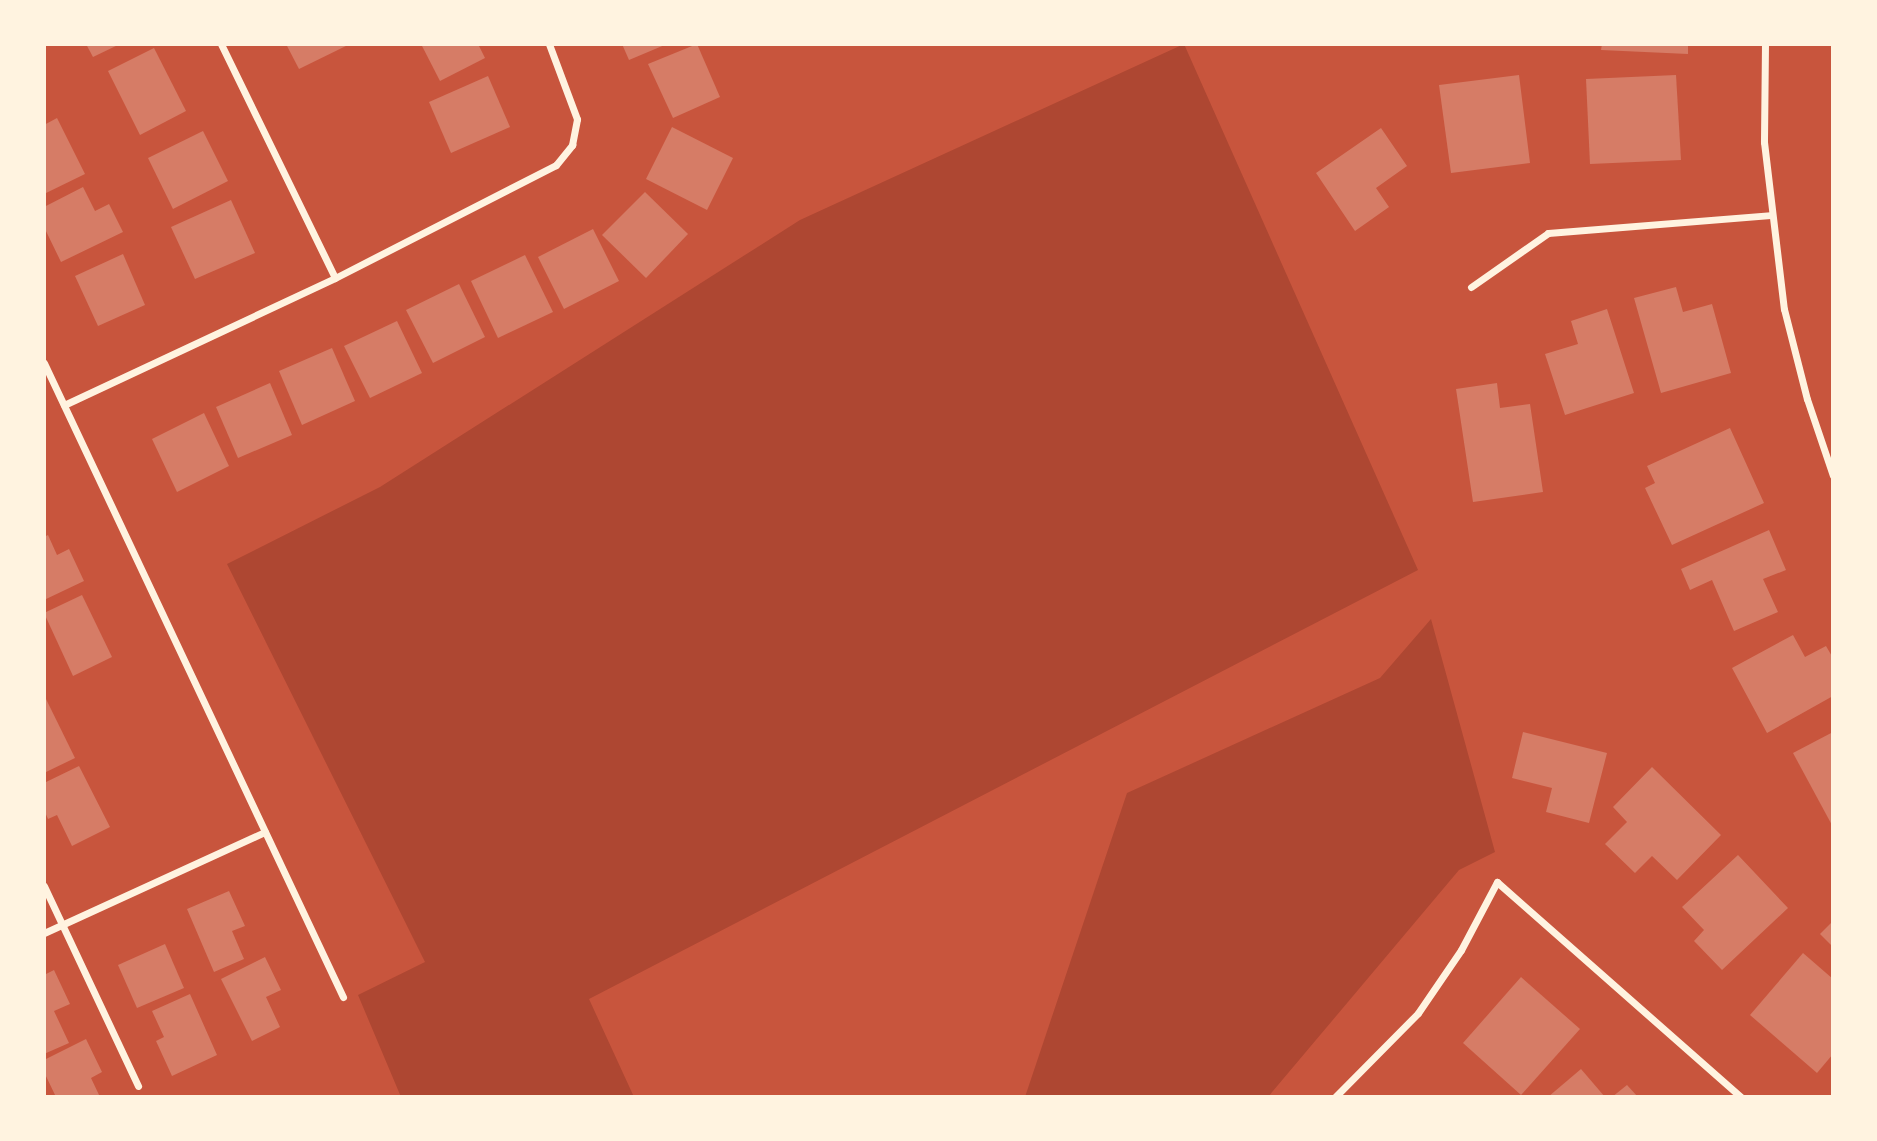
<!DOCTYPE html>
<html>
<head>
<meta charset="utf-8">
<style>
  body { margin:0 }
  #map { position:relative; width:1877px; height:1141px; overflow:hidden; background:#c8553d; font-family:Manrope,sans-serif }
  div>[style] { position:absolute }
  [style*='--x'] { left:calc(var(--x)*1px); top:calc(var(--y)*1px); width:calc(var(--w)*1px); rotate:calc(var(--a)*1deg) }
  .green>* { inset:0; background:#ae4732 }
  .building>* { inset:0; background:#d67c66 }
  .minor>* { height:7px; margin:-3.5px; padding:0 3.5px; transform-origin:3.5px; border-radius:3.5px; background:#fff3e0 }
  span { translate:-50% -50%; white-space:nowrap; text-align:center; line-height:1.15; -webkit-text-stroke:5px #fff3e0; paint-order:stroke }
  .frame { position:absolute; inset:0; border:46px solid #fff3e0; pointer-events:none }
</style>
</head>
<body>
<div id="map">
  <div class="green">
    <i style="clip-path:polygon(1184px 44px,1418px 570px,589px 999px,634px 1097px,401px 1097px,358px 995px,425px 962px,227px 564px,380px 487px,800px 220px)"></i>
    <i style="clip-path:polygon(1431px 619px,1495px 852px,1459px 870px,1268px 1097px,1025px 1097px,1127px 793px,1380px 678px)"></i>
  </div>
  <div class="building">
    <i style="clip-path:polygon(86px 44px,120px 44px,93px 57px)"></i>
    <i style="clip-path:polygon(286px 44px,350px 44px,299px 69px)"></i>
    <i style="clip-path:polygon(421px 44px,478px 44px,485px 58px,440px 81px)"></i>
    <i style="clip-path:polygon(622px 44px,667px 44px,629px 60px)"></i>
    <i style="clip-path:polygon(697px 44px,720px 97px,673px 118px,648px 64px)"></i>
    <i style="clip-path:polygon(1602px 44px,1688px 44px,1688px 54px,1601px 50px)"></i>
    <i style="clip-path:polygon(154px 48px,186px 111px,140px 135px,108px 71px)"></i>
    <i style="clip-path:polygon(1519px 75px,1530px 163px,1451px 173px,1439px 85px)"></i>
    <i style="clip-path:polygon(1676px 75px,1681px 160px,1590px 164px,1586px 79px)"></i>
    <i style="clip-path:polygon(488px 76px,510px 127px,451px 153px,429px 102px)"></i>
    <i style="clip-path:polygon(57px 118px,85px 174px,44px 194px,44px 125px)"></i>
    <i style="clip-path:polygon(672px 127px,733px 158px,707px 210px,646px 179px)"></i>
    <i style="clip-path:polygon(1381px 128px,1407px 166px,1376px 188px,1389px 207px,1355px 231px,1316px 173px)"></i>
    <i style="clip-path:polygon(203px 131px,228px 181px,173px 209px,148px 158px)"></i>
    <i style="clip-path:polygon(83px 187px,95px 211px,109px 204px,123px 232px,61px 262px,44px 227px,44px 207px)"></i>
    <i style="clip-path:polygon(645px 192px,688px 234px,646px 278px,602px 235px)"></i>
    <i style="clip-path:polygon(231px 200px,255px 253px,195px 279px,171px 227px)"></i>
    <i style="clip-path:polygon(593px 229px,619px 281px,564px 309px,538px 257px)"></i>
    <i style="clip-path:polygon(123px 254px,145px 305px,98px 326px,75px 276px)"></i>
    <i style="clip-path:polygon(525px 255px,553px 312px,498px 338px,471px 281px)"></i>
    <i style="clip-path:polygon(459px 284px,485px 337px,433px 363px,406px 310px)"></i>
    <i style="clip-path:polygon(1676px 287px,1683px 312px,1712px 304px,1731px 373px,1661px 393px,1634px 298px)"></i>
    <i style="clip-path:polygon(1607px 309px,1634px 393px,1565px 415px,1545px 354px,1578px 344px,1571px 321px)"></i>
    <i style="clip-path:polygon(397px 321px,422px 373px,370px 398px,344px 346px)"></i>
    <i style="clip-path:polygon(332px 348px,355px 401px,302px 425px,279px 371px)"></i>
    <i style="clip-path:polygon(270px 383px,292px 435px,238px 458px,216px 407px)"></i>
    <i style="clip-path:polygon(1497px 383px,1500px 408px,1530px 404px,1543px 492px,1473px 502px,1456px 389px)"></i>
    <i style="clip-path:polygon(204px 413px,229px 466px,177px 492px,152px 439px)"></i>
    <i style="clip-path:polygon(1730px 428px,1764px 503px,1672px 545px,1645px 488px,1655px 483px,1647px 466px)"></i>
    <i style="clip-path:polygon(1769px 530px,1786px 570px,1763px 579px,1778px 612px,1734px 631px,1712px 580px,1690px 590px,1681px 569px)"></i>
    <i style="clip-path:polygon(48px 535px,57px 555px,69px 549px,84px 581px,44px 600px,44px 537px)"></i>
    <i style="clip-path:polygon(82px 595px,112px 657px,73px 676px,44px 613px)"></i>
    <i style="clip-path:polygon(1793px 635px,1805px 657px,1826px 646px,1833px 658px,1833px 696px,1767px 733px,1732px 668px)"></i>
    <i style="clip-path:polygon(46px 699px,75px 758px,44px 773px,44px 700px)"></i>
    <i style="clip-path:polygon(1523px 732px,1607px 753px,1589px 823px,1546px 812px,1552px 788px,1512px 778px)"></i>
    <i style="clip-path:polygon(1833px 732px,1833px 827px,1793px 753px)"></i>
    <i style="clip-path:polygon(79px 766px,110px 827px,72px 846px,57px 815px,48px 819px,44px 810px,44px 783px)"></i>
    <i style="clip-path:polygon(1652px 767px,1721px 835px,1677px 880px,1652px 856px,1635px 873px,1605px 844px,1627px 822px,1613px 807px)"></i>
    <i style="clip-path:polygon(1738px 855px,1788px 908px,1722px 970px,1694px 941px,1704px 930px,1682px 907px)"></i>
    <i style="clip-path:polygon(229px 891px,245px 926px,232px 931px,244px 959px,214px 972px,187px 909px)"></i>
    <i style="clip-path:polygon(1833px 921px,1833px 947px,1820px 934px)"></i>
    <i style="clip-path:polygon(165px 944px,184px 988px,137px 1008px,118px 965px)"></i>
    <i style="clip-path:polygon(1803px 953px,1833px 979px,1833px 1054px,1817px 1073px,1750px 1015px)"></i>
    <i style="clip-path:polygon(265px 957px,281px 990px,266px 997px,280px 1027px,252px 1041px,221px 979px)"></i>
    <i style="clip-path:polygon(54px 970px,70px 1004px,54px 1011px,69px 1043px,44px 1054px,44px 975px)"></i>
    <i style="clip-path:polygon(1521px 977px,1580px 1029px,1521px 1095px,1463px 1043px)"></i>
    <i style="clip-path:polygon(190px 994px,217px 1055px,172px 1076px,156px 1041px,164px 1037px,152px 1011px)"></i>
    <i style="clip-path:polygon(86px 1039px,102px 1072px,91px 1078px,100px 1097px,56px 1097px,44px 1072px,44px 1060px)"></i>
    <i style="clip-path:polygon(1581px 1069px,1605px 1097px,1548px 1097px)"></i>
    <i style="clip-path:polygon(1627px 1085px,1638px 1097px,1612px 1097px)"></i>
  </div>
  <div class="minor">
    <i style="--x:221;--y:44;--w:260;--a:64"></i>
    <i style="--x:1765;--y:44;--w:98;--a:90.6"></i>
    <i style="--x:1764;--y:142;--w:168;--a:83.2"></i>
    <i style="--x:1784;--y:309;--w:93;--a:75.7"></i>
    <i style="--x:1807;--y:399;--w:81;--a:71.3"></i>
    <i style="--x:1471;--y:287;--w:94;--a:-35"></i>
    <i style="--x:1548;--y:233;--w:223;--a:-4.6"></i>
    <i style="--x:44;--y:363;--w:701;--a:64.75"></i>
    <i style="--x:64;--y:405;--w:299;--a:-25.1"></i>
    <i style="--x:335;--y:278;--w:248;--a:-27.1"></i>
    <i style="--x:556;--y:165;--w:26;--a:-51"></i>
    <i style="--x:572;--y:145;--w:26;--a:-79"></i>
    <i style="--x:577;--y:119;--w:80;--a:-110.5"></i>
    <i style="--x:44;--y:886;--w:221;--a:64.8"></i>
    <i style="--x:44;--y:933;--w:243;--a:-24.6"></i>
    <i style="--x:1335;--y:1097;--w:118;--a:-45.3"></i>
    <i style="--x:1418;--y:1013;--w:76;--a:-55.7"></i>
    <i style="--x:1461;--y:950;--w:77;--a:-62.1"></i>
    <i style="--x:1497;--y:882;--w:325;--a:41.4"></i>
  </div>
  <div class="frame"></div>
</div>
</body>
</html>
